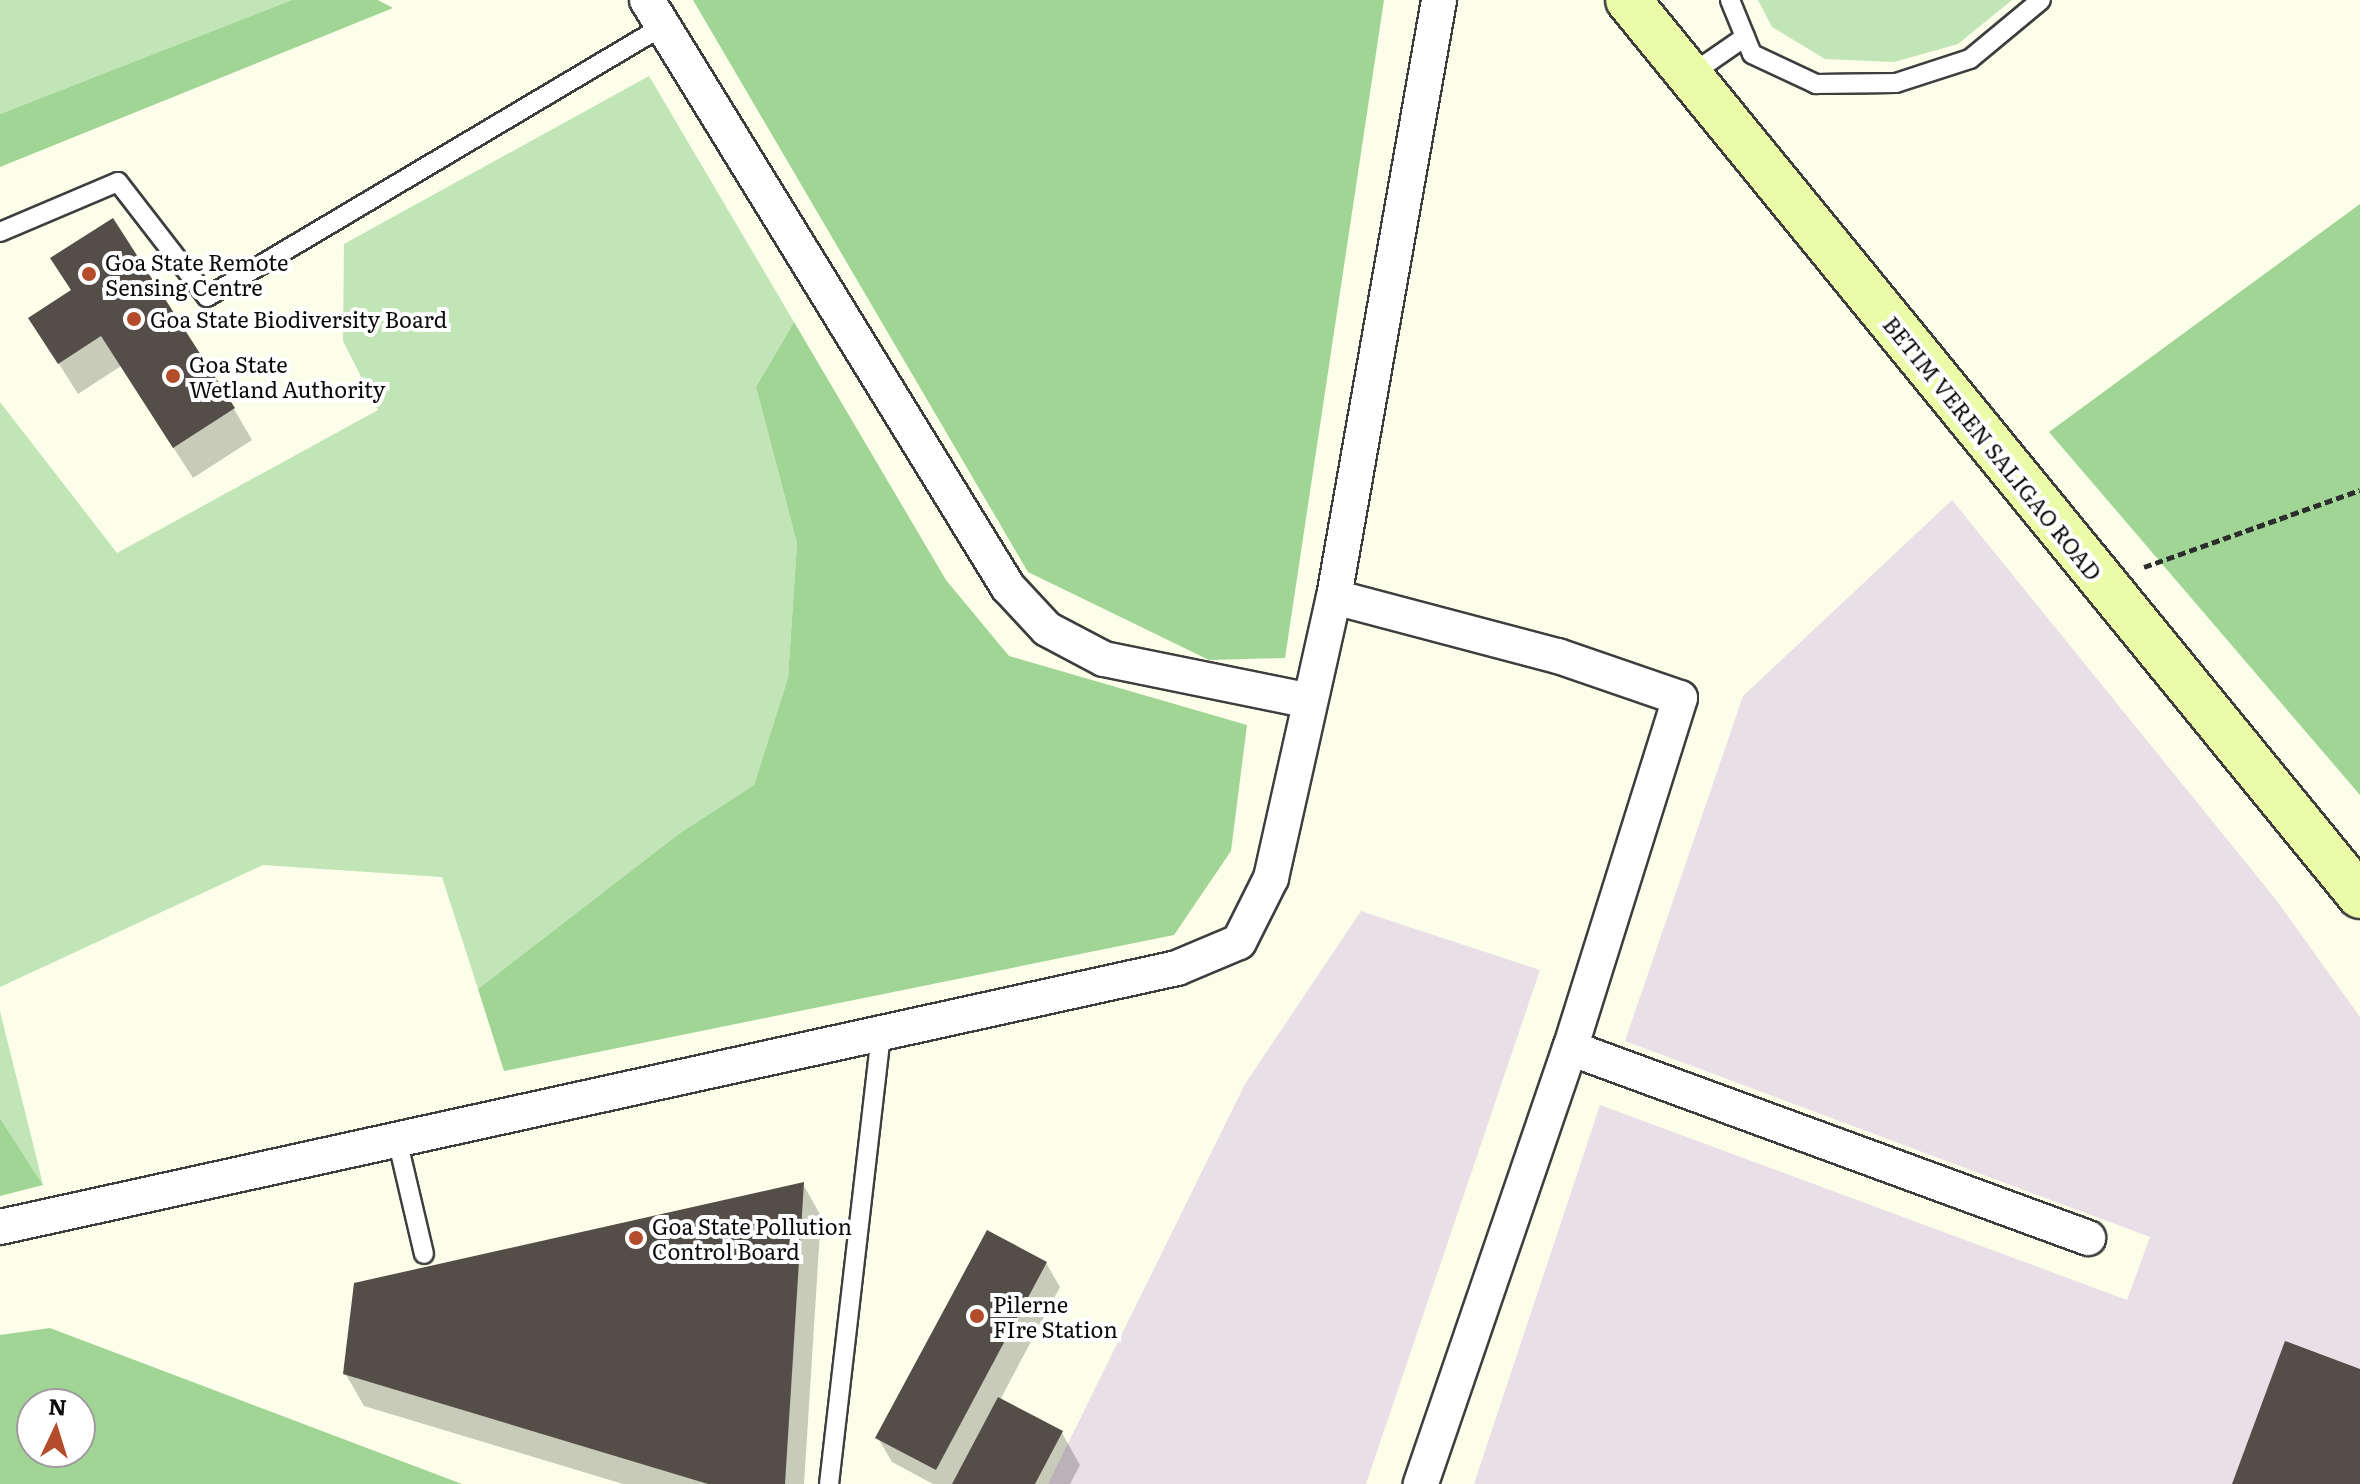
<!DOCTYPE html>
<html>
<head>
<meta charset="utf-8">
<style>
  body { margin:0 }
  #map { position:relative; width:2360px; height:1484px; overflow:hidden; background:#fcfee9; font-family:Literata,serif }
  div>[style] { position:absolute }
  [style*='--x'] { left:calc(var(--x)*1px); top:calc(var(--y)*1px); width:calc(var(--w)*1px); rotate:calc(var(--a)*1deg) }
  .industrial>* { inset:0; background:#e9dfe7 }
  .green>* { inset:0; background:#c1e5b6 }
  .forest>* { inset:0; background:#a0d596 }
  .shadow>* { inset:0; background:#0003 }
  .building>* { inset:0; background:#534f48 }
  .path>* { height:5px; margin-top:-2.5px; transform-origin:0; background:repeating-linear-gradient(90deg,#2d2d2d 0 8px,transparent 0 12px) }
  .roads { filter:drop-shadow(2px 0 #3e3e3e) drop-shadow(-2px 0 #3e3e3e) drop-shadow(0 2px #3e3e3e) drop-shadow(0 -2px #3e3e3e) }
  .lane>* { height:18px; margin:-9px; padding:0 9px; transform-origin:9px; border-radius:9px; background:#fff }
  .street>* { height:34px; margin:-17px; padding:0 17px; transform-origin:17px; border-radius:17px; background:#fff }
  .secondary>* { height:44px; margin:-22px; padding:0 22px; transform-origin:22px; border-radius:22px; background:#ecfba8 }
  .dots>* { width:22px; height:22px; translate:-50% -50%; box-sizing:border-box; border:4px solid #fff; border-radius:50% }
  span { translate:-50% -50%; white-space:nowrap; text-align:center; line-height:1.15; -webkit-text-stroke:8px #fff; paint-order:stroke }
  .poi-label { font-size:22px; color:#0b0b0b }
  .left { translate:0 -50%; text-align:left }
  .street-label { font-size:22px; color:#0b0b0b }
  .north { position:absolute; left:16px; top:1388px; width:80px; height:80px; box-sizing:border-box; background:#fff; border:2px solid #9d9d9d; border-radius:50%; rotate:4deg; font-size:22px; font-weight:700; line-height:32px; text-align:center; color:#0b0b0b }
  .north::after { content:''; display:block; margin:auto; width:28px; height:36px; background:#b24c2b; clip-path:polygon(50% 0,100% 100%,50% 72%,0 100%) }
</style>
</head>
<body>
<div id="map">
  <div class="industrial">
    <i style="clip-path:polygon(1952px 500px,2277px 901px,2360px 1017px,2360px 1484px,1474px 1484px,1600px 1105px,2127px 1300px,2150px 1237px,1625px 1041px,1743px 696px)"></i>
    <i style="clip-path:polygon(1361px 911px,1540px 970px,1366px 1484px,1048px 1484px,1245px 1084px)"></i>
  </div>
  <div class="green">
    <i style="clip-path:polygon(0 0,292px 0,0 114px)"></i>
    <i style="clip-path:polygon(1758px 0,2012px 0,1958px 44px,1894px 62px,1825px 59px,1772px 27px)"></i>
    <i style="clip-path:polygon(649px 76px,794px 322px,756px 387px,797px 543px,788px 678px,754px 785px,680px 833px,478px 989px,442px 877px,263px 865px,0 987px,0 402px,117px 553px,378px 410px,343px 341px,344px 244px)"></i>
    <i style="clip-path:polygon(0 1011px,38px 1164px,43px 1185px,0 1118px)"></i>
  </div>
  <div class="forest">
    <i style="clip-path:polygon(292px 0,378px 0,393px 8px,0 167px,0 114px)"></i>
    <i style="clip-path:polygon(693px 0,1384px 0,1285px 658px,1209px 660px,1028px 572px)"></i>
    <i style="clip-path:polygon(2360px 204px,2360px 795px,2049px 432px)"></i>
    <i style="clip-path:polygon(794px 322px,946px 580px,1009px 656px,1247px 725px,1231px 851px,1174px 935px,504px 1071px,478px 989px,680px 833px,754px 785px,788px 678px,797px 543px,756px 387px)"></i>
    <i style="clip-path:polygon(0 1118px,43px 1185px,0 1196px)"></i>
    <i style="clip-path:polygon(evenodd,50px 1328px,462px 1484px,0 1484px,0 1335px,50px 1328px,32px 1404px,80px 1404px,80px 1452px,32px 1452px,32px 1404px)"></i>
  </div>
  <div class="shadow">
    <i style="clip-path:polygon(73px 292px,234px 409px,252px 440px,193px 478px,121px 366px,78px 394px,31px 319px)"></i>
    <i style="clip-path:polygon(803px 1184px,821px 1216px,804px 1484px,623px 1484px,364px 1406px,345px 1373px)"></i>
    <i style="clip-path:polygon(1046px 1263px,1060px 1287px,1000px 1400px,1062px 1433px,1080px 1465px,1070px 1484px,933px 1484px,892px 1462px,878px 1438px)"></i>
  </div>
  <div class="building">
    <i style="clip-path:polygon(113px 218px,235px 408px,173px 448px,101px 336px,58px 364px,28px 318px,71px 290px,50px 258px)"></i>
    <i style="clip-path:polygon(804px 1182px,785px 1484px,708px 1484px,343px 1374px,354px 1283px)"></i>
    <i style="clip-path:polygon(987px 1230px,1047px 1262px,936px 1470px,875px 1438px)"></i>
    <i style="clip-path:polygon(2285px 1341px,2360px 1369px,2360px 1484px,2232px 1484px)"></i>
    <i style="clip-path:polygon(998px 1397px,1063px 1431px,1035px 1484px,952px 1484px)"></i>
  </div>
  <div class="path">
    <i style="--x:2144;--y:567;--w:229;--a:-19.6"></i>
  </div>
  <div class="roads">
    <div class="lane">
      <i style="--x:1730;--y:0;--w:58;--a:67.8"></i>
      <i style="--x:1752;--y:54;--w:71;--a:25.1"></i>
      <i style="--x:1816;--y:84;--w:80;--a:-0.7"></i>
      <i style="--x:1896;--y:83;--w:78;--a:-18"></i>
      <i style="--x:1970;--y:59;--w:92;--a:-39.7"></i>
      <i style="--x:1690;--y:75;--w:67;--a:-34.6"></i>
      <i style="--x:0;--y:232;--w:128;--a:-23"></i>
      <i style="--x:118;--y:182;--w:145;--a:52.3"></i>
      <i style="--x:207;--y:297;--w:530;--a:-30.72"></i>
      <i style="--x:397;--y:1139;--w:118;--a:76.8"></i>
      <i style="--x:829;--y:1484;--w:455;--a:-83.4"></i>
    </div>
    <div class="street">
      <i style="--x:647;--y:0;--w:689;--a:58.41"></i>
      <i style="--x:1008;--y:587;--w:57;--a:47.1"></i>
      <i style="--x:1047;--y:629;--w:64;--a:27.8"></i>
      <i style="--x:1104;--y:659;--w:210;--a:11.5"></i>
      <i style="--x:1334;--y:597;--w:232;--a:14.8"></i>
      <i style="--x:1558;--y:656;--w:129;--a:19"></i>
      <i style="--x:1680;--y:698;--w:367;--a:107.4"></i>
      <i style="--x:1570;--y:1048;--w:461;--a:108.9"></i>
      <i style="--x:1570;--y:1048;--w:552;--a:20.14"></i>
      <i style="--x:0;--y:1227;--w:1205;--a:-12.41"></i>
      <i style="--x:1177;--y:968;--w:67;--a:-22.8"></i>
      <i style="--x:1239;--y:942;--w:72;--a:-63.4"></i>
      <i style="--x:1271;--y:878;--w:288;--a:-77.4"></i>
      <i style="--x:1334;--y:597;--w:606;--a:-80.02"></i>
    </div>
    <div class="secondary">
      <i style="--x:1628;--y:0;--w:1157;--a:50.75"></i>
    </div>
  </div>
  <div class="dots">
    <i style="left:89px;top:274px;background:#b24c2b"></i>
    <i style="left:134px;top:319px;background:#b24c2b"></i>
    <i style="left:173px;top:376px;background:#b24c2b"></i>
    <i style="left:636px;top:1238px;background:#b24c2b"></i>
    <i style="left:977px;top:1316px;background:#b24c2b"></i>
  </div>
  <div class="poi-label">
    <span class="left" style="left:105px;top:274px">Goa State Remote<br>Sensing Centre</span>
    <span class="left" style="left:150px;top:319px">Goa State Biodiversity Board</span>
    <span class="left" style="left:189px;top:376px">Goa State<br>Wetland Authority</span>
    <span class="left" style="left:652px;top:1238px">Goa State Pollution<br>Control Board</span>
    <span class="left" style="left:993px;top:1316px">Pilerne<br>FIre Station</span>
  </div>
  <div class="street-label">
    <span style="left:1993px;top:448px;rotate:51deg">BETIM VEREN SALIGAO ROAD</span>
  </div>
  <div class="north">N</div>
</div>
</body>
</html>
